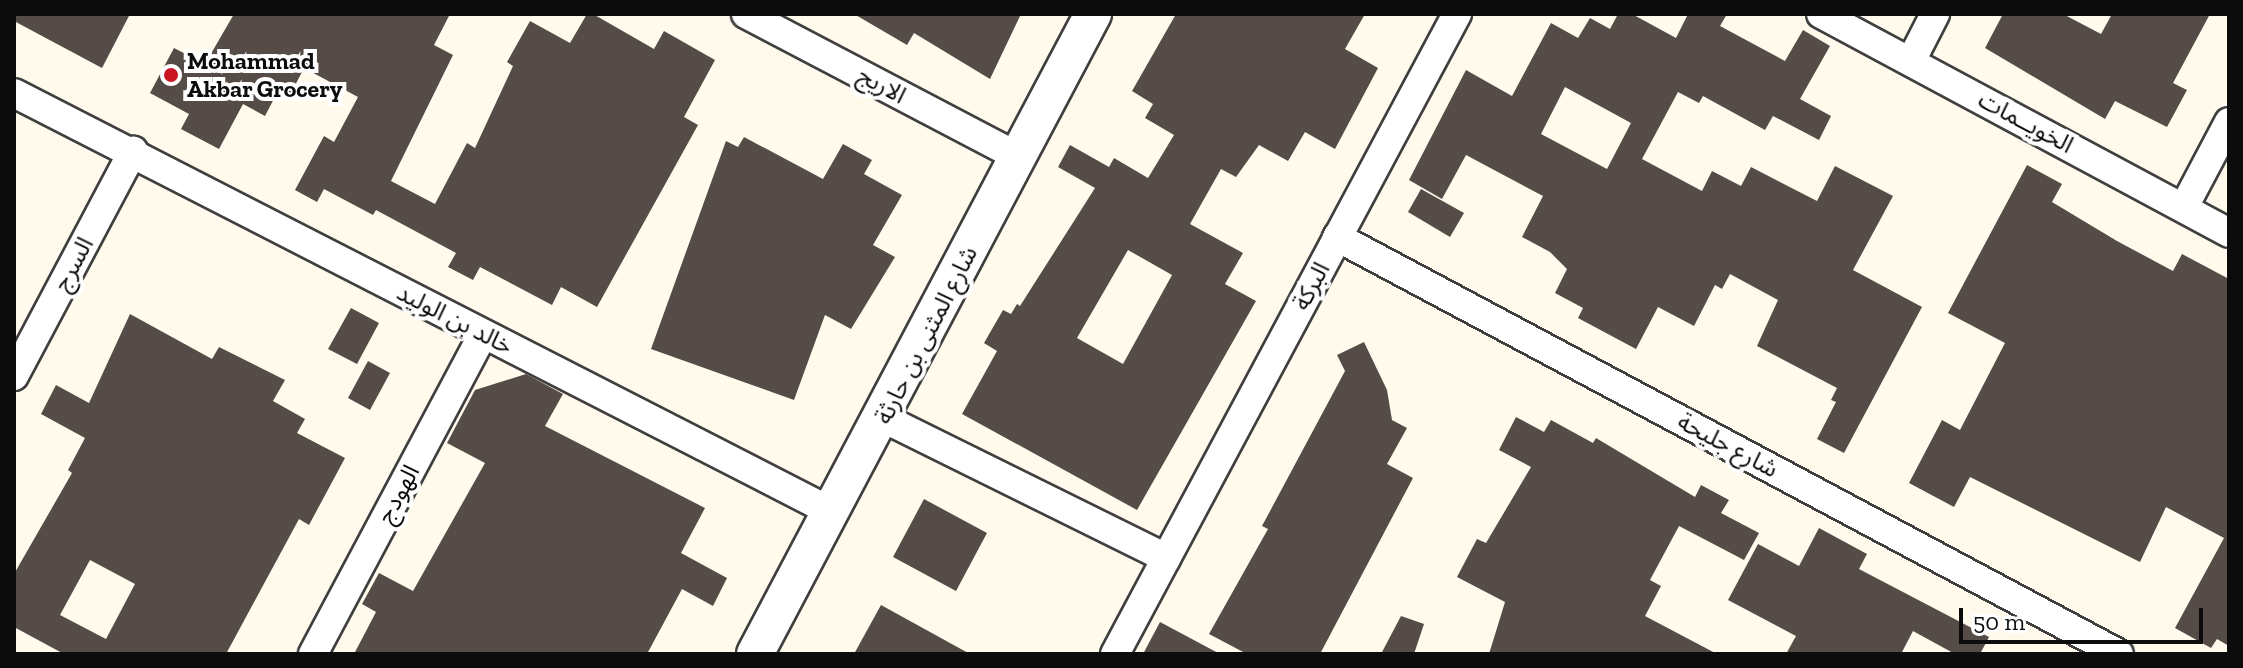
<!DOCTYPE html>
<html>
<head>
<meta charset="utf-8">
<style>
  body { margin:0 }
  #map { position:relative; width:2243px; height:668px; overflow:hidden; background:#fffaeb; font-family:"Zilla Slab","Noto Sans Arabic",serif }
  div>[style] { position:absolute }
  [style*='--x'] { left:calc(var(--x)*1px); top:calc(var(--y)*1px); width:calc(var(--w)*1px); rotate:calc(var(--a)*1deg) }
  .building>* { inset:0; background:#564c47 }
  .roads { filter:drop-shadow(2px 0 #3f3f3f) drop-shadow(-2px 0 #3f3f3f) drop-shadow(0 2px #3f3f3f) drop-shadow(0 -2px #3f3f3f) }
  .minor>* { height:28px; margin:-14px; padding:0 14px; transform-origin:14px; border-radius:14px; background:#fff }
  .tertiary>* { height:36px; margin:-18px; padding:0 18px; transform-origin:18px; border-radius:18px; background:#fff }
  .dots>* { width:22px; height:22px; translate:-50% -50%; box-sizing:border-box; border:4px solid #fff; border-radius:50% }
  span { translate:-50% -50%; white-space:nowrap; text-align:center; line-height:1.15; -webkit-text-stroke:8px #fff; paint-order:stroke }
  .poi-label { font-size:24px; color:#0c0c0c; font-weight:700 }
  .left { translate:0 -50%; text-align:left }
  .street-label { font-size:24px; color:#0c0c0c }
  .frame { position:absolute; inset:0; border:16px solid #0c0c0c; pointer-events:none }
  .scale { position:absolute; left:1959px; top:608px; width:244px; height:36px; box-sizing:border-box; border:4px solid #0c0c0c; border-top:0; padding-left:10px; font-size:24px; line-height:28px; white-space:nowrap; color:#0c0c0c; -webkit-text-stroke:6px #fff; paint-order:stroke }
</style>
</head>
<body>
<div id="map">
  <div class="building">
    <i style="clip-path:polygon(14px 14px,130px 14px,102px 68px,14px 21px)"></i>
    <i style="clip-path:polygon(234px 14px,450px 14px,434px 45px,453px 55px,391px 181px,435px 204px,467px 143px,475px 148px,513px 66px,507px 62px,530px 21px,570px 43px,587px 14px,593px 14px,654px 49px,664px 31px,715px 60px,684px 117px,698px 125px,597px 307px,561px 287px,552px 305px,480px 267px,473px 280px,448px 267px,456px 253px,376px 210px,373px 215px,324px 189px,317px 202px,295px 190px,324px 136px,334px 142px,358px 97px,304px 68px,289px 97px,278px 91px,265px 116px,243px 104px,219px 149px,181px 129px,189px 114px,150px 93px,174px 48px,205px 64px)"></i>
    <i style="clip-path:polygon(854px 14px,1021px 14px,990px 79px,914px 33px,907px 45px)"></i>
    <i style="clip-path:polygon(evenodd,1176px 14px,1365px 14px,1345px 49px,1378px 68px,1335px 149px,1305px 132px,1288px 161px,1259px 145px,1236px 177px,1221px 169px,1190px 224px,1243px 253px,1225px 284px,1256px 301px,1137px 510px,962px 414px,997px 351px,984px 343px,1003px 310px,1011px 314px,1017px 304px,1020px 306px,1095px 188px,1058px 167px,1070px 145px,1109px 167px,1114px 158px,1148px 178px,1174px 135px,1145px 118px,1153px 104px,1132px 91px,1176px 14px,1128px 250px,1172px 275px,1123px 364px,1077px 338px,1128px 250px)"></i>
    <i style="clip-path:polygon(evenodd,1618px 14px,1632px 14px,1676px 38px,1688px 14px,1727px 14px,1720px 26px,1785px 61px,1803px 30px,1830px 46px,1800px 99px,1831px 116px,1819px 140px,1773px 116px,1765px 130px,1703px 96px,1699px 103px,1678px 92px,1642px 159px,1702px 191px,1712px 171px,1741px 186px,1751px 167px,1817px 201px,1835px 166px,1893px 196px,1853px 270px,1922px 307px,1844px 453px,1817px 439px,1836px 402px,1831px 400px,1837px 388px,1757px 346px,1778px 300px,1730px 274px,1722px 289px,1715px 285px,1694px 326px,1658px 307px,1636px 349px,1578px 318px,1583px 308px,1555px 293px,1567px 269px,1550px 252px,1522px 237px,1543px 196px,1466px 155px,1442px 199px,1409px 180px,1466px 70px,1512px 96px,1551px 23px,1578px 38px,1590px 18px,1610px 29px,1618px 14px,1565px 87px,1631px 123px,1607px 169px,1541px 134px,1565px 87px)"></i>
    <i style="clip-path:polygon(2003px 14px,2063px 14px,2101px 34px,2112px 14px,2210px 14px,2173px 83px,2187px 90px,2167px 127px,2115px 101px,2105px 119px,1985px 48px)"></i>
    <i style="clip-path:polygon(744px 137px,823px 179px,843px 144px,872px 160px,864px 174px,902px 195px,873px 245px,895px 257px,851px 329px,825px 315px,794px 400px,651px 349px,726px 141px,738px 147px)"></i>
    <i style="clip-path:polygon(2027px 165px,2062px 184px,2052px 202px,2117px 241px,2173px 271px,2182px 254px,2229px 279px,2229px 646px,2217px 639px,2211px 648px,2175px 628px,2224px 538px,2166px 507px,2140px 562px,1970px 477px,1954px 507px,1909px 483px,1942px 420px,1960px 430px,2005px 343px,1948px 313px)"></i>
    <i style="clip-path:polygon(1421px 189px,1464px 213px,1450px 237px,1408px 212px)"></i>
    <i style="clip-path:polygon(351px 308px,379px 323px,357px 364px,328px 349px)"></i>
    <i style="clip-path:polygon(evenodd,130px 314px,212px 359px,219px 347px,285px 380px,273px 401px,305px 419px,297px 433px,345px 458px,309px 525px,299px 519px,226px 654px,64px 654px,14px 627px,14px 574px,72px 473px,68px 470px,85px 438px,41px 414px,56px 385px,89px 403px,130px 314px,90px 560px,135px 584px,106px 639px,60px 615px,90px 560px)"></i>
    <i style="clip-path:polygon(1364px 342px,1387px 390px,1392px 420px,1407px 428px,1387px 464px,1413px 478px,1320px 654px,1247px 654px,1209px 634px,1268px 529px,1262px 526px,1345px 371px,1337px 355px)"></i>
    <i style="clip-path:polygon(368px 361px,390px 373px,370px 410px,348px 398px)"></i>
    <i style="clip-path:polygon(526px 374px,563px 394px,545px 426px,705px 508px,681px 553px,727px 578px,713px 606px,682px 589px,647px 654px,354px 654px,376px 612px,362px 604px,379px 573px,413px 591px,485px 463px,447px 443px,475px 390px)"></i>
    <i style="clip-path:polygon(1516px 417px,1544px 432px,1551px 420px,1593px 443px,1596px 438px,1695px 497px,1701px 485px,1729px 500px,1721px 513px,1759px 533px,1744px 560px,1679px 526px,1650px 580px,1661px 586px,1645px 616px,1717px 654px,1489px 654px,1505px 602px,1457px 577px,1477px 539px,1486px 543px,1531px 467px,1499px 450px)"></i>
    <i style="clip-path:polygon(924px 499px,987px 533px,956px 591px,893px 557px)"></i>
    <i style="clip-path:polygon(1819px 528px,1867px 554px,1859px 569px,1989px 637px,1980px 654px,1955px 654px,1913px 631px,1901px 654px,1786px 654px,1796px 636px,1728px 600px,1758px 544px,1799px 566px)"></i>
    <i style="clip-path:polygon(881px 605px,970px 654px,854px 654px)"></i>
    <i style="clip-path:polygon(1401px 616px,1424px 624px,1414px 654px,1381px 654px)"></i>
    <i style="clip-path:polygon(1160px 622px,1220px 654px,1143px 654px)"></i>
  </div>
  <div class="roads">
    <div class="minor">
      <i style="--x:746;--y:14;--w:307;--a:27.7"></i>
      <i style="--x:1821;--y:14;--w:463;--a:28.2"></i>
      <i style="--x:1911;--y:61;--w:53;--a:-62.9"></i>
      <i style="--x:14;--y:93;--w:919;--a:27.12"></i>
      <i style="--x:2184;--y:207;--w:96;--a:-62.1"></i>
      <i style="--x:1337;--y:237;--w:886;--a:28.07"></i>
      <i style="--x:14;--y:376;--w:255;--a:-62.1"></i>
      <i style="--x:883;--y:418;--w:316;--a:26.3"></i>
      <i style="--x:313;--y:654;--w:362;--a:-62"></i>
      <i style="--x:1115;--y:654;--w:726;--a:-61.88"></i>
    </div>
    <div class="tertiary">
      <i style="--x:755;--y:654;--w:724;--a:-62.16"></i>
    </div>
  </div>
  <div class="dots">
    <i style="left:171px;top:75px;background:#ca1525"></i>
  </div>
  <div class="poi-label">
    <span class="left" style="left:187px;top:75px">Mohammad<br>Akbar Grocery</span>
  </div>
  <div class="street-label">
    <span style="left:882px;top:85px;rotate:28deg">الاريج</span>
    <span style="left:2026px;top:122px;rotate:28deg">الخويــمات</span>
    <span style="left:73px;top:264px;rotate:-62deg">السرج</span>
    <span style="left:1311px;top:286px;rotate:-62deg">البركة</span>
    <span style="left:455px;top:319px;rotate:27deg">خالد بن الوليد</span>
    <span style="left:926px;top:335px;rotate:-63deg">شارع المثنى بن حارثة</span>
    <span style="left:1728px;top:445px;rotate:28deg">شارع جليحة</span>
    <span style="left:398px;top:494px;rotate:-62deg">الهودج</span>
  </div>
  <div class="frame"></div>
  <div class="scale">50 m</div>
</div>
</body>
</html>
